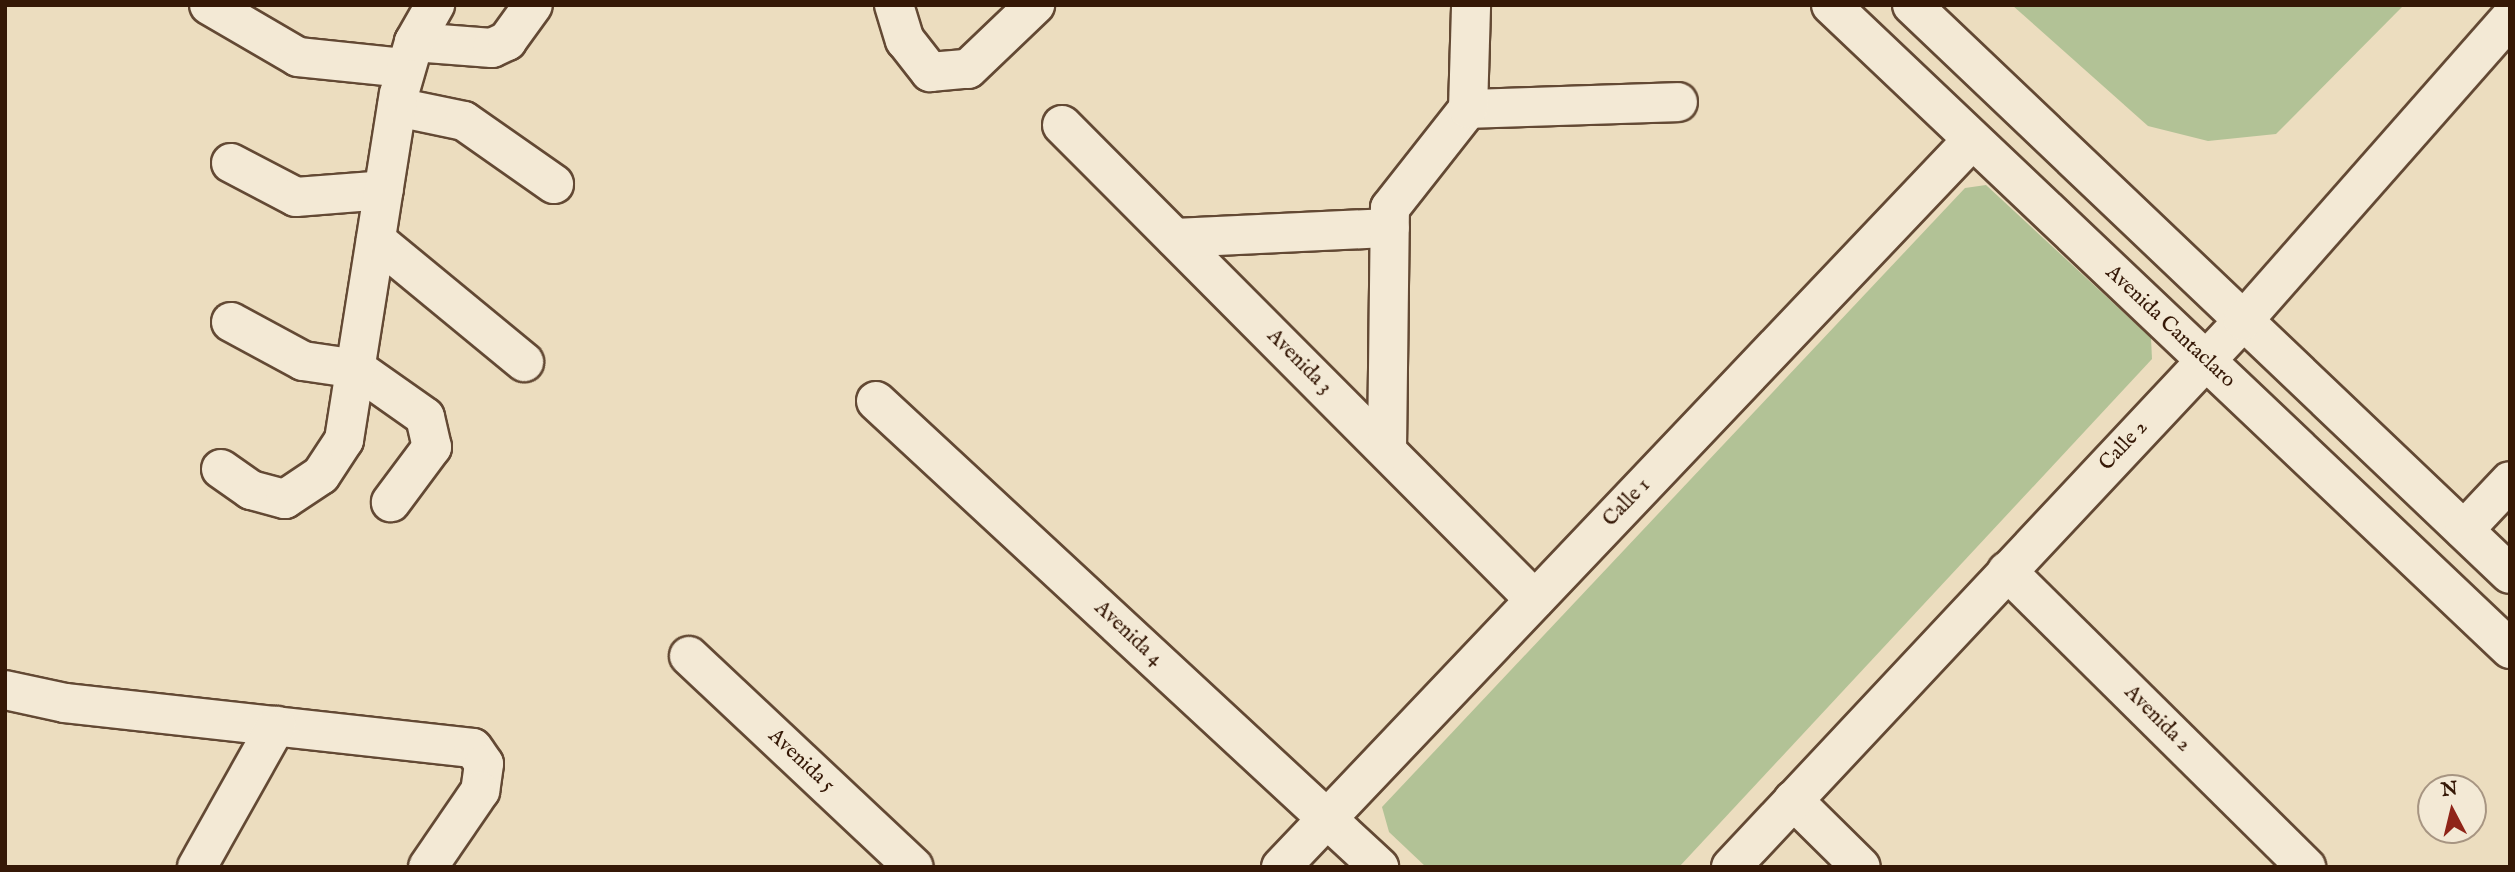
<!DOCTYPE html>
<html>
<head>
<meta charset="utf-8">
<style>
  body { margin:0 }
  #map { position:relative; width:2515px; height:872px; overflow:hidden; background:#ecddbf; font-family:"IM FELL English",serif }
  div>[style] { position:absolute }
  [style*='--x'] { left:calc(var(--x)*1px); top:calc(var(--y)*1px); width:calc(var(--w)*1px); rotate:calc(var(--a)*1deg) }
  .green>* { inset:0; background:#b2c296 }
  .roads { filter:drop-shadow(2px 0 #634934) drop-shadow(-2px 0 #634934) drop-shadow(0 2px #634934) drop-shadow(0 -2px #634934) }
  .minor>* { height:38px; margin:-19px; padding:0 19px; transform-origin:19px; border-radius:19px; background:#f3e9d5 }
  span { translate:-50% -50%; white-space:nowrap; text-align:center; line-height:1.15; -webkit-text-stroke:5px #f3e9d5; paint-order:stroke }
  .street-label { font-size:21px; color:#351806 }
  .frame { position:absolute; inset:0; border:7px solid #351806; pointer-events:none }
  .north { position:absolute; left:2417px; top:774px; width:70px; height:70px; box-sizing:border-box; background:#f3e9d5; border:2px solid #a79582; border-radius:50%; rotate:353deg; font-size:19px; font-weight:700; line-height:28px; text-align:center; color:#351806 }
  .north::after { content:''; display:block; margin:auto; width:24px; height:32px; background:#8f2418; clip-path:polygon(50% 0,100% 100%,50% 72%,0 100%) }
</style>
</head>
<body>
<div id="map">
  <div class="green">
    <i style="clip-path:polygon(2012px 5px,2404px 5px,2276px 134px,2208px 141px,2148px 126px)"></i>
    <i style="clip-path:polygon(1986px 185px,2151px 338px,2152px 359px,1679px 867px,1426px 867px,1389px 832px,1382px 807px,1965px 188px)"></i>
  </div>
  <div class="roads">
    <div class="minor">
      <i style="--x:209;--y:5;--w:103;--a:30.3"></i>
      <i style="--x:298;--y:57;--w:108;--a:5.9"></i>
      <i style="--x:894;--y:5;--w:37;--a:73"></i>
      <i style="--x:905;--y:40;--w:41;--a:52"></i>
      <i style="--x:930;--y:72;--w:38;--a:-5"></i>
      <i style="--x:968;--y:69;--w:93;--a:-43.7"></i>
      <i style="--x:1831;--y:5;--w:936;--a:43.48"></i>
      <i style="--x:1912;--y:5;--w:825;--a:43.58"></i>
      <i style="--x:414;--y:42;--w:78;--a:4.4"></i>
      <i style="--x:492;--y:48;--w:17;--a:-25"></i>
      <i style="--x:507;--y:41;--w:44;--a:-54.2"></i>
      <i style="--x:397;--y:107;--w:68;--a:11.8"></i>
      <i style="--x:464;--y:121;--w:110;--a:35"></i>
      <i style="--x:1468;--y:109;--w:210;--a:-1.9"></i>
      <i style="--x:1062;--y:125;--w:670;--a:45.12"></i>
      <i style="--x:231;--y:163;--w:73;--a:27.6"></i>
      <i style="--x:296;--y:197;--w:88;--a:-4.5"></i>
      <i style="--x:1175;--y:238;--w:215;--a:-2.7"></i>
      <i style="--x:376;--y:240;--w:192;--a:39.5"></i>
      <i style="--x:231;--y:322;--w:82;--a:28.4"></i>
      <i style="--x:303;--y:361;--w:55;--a:8.4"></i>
      <i style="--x:357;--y:369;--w:83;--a:35.2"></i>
      <i style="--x:425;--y:417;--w:31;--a:77"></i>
      <i style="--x:432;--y:447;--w:69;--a:126.7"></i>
      <i style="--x:876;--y:401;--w:686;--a:42.81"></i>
      <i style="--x:1387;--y:450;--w:242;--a:-89.3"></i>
      <i style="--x:1390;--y:208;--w:126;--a:-51.8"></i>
      <i style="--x:1468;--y:109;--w:104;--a:-88.3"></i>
      <i style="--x:221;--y:469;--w:37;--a:35"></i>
      <i style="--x:251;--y:490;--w:35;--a:15"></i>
      <i style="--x:285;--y:499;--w:43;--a:-33.7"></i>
      <i style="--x:321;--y:475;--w:42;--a:-56.7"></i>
      <i style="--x:344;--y:440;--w:350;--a:-81"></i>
      <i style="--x:399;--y:94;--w:54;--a:-73.9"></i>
      <i style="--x:414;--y:42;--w:43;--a:-60.4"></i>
      <i style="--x:2464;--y:530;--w:67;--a:-46.8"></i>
      <i style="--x:2007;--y:571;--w:421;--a:44.7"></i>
      <i style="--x:689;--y:656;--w:308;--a:43.2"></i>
      <i style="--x:5;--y:690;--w:61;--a:12.2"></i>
      <i style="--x:65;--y:703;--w:410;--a:6.3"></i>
      <i style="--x:473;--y:748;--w:19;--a:55"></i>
      <i style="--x:484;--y:764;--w:27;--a:98"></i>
      <i style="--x:480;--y:791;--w:92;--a:124.4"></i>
      <i style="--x:1793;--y:800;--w:95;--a:44.6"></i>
      <i style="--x:197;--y:867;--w:162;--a:-60.7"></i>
      <i style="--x:1281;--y:867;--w:1003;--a:-46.45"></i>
      <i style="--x:1731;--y:867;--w:749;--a:-46.84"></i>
      <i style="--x:2243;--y:321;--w:404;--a:-48.6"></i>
    </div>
  </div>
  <div class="street-label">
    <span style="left:2170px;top:327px;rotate:43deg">Avenida Cantaclaro</span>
    <span style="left:1299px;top:362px;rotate:45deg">Avenida 3</span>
    <span style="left:2124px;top:446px;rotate:-47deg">Calle 2</span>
    <span style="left:1627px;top:503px;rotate:-46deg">Calle 1</span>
    <span style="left:1128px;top:634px;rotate:43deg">Avenida 4</span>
    <span style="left:2157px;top:719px;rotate:45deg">Avenida 2</span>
    <span style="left:801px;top:761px;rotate:43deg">Avenida 5</span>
  </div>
  <div class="frame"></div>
  <div class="north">N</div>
</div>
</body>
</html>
